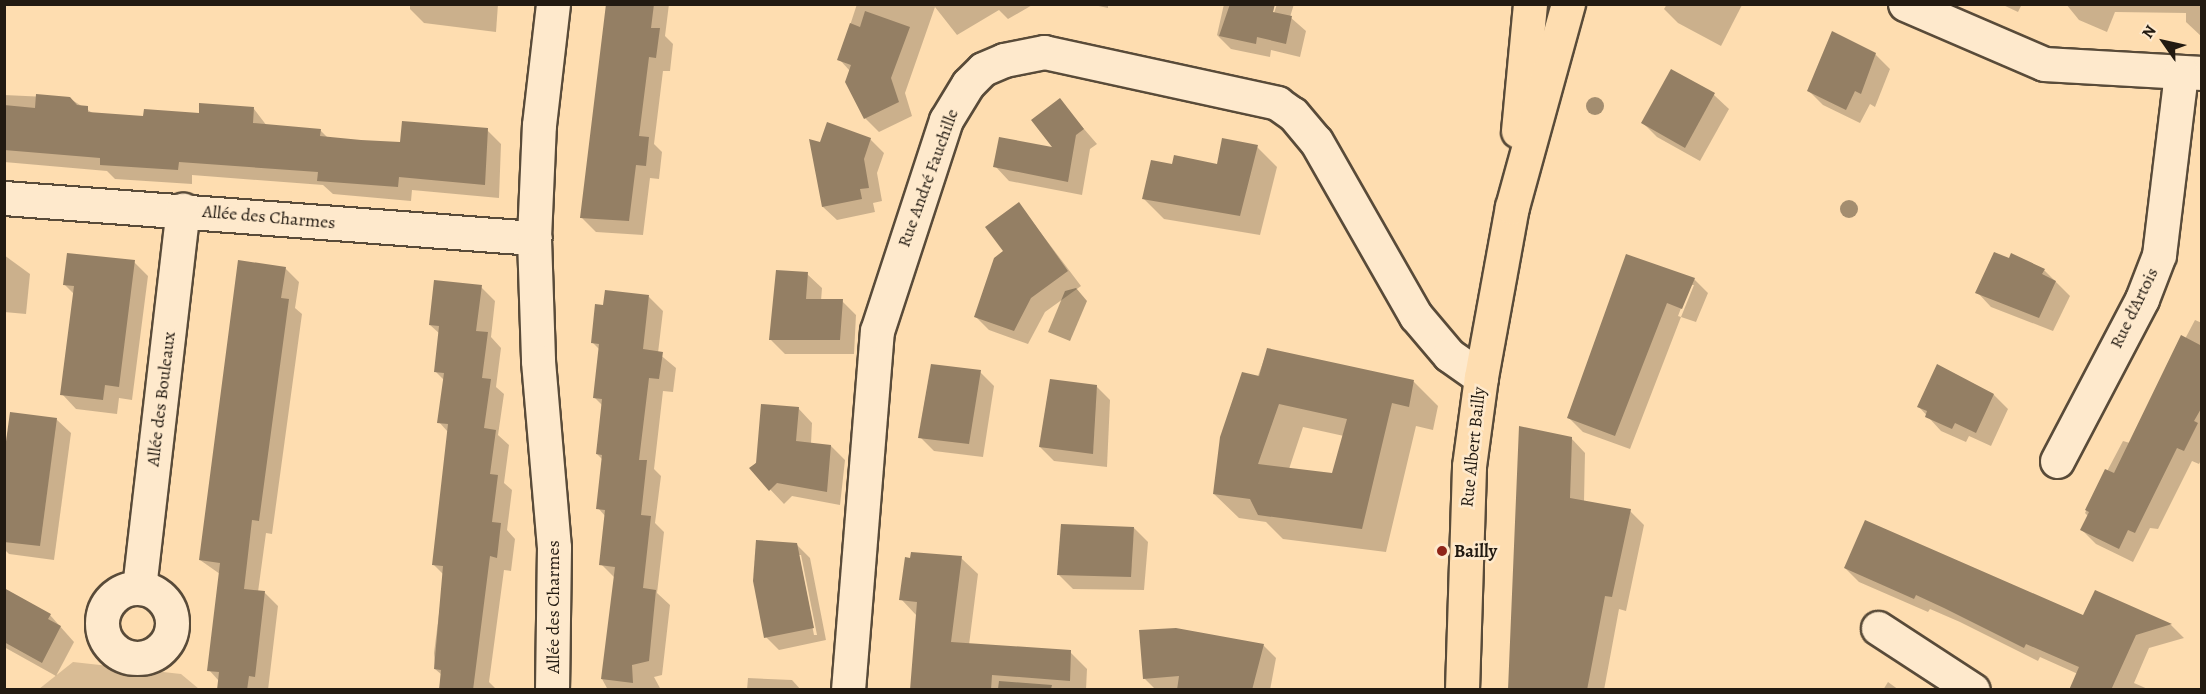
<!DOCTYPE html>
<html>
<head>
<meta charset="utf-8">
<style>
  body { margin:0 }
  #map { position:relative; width:2206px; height:694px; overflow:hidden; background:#feddb0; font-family:Alegreya,serif }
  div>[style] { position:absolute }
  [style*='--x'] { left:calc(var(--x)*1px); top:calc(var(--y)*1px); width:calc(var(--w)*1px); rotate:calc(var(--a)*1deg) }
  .green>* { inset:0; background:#d9bc95 }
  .water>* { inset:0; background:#b39b7a }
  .shadow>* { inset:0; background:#0003 }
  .building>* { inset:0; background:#947f64 }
  .roads { filter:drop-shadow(2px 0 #594b39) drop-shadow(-2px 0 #594b39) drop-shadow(0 2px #594b39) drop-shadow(0 -2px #594b39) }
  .minor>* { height:33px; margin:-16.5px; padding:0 16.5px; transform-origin:16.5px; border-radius:16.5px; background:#fee9cc }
  .minor>.ring { margin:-16.5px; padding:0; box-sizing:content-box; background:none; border:33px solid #fee9cc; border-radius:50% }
  .major>* { height:33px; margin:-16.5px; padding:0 16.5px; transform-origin:16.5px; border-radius:16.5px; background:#feddb0 }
  .trees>* { width:18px; height:18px; margin:-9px; border-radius:50%; background:#a38d6f }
  .dots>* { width:16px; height:16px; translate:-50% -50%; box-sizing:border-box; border:3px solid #fee9cc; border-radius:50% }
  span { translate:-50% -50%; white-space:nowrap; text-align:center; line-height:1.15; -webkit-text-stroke:5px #fee9cc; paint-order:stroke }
  .street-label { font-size:18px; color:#221a11 }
  .poi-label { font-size:18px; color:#221a11; font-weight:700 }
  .left { translate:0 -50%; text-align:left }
  .frame { position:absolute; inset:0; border:6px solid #221a11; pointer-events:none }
  .north { position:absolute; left:2134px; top:12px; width:60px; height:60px; -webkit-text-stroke:4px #fee9cc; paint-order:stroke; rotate:304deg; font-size:16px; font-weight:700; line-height:24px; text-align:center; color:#221a11 }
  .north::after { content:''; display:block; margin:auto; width:21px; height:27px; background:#221a11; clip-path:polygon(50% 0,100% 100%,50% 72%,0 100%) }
</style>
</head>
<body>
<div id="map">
  <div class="green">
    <i style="clip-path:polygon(73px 662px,181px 674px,199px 689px,39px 689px)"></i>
  </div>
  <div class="water">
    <i style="clip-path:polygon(1076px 288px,1087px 301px,1070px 341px,1048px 332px,1065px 291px)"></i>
    <i style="clip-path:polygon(999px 681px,1052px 685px,1051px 689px,998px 689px)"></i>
  </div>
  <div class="shadow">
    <i style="clip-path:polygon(410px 4px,498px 4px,496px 32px,424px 23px,410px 9px)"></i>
    <i style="clip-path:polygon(607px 4px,669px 4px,665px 36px,673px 44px,670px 71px,663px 71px,654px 144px,662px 152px,659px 179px,650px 178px,643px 235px,596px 232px,582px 218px)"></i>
    <i style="clip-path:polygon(857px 4px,1034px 4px,1008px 19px,999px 10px,957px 35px,935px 7px,905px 93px,912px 116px,879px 132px,865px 118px,850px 71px,839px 59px)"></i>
    <i style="clip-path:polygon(1089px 4px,1108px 4px,1108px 8px)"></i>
    <i style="clip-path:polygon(1224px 4px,1274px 4px,1272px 19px,1277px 4px,1294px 4px,1290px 17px,1306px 31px,1300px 57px,1271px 50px,1270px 57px,1231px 49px,1217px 35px)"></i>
    <i style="clip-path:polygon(1667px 4px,1741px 4px,1742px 5px,1721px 46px,1678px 23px,1664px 9px)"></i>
    <i style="clip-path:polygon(2001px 4px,2022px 4px,2018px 12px)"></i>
    <i style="clip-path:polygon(2066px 4px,2202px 4px,2202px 37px,2186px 22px,2186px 13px,2115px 12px,2107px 32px,2079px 20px)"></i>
    <i style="clip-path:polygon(1875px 54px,1890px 69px,1875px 107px,1870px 104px,1860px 123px,1823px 105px,1809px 91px)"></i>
    <i style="clip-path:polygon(1672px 71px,1714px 95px,1729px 109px,1700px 161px,1657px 137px,1643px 123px)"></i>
    <i style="clip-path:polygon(4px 95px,69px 98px,94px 114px,144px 117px,254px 109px,267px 126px,320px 130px,328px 138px,402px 144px,487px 130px,501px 144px,499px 198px,412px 190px,411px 201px,333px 194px,323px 185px,192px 175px,192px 184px,115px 179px,107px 171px,4px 162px)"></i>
    <i style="clip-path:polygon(1059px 100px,1097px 144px,1090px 149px,1082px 195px,1009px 181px,995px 166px,1055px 149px)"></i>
    <i style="clip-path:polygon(870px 139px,884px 153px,877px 173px,882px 201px,873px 203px,875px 212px,837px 220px,823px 207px,821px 144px)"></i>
    <i style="clip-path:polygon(1257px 147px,1277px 167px,1260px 235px,1164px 219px,1144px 199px)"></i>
    <i style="clip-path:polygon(1019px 204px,1081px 286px,1045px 312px,1028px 344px,989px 330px,975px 316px,1005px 252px)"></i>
    <i style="clip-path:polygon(4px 255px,30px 274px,26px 314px,4px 312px)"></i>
    <i style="clip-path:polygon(evenodd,1627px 256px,1694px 279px,1708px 293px,1696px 322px,1681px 317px,1630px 449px,1583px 432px,1568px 417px,1627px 256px,1690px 285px,1694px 285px,1681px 317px,1678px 316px,1690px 285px)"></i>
    <i style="clip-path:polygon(134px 262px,148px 276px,132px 400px,119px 398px,117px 414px,76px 409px,62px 394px,75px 295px,64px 284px)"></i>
    <i style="clip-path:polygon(285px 268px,299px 282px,295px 308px,302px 314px,272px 534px,266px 533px,258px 592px,264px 592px,278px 606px,268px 690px,219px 690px,219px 681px,209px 670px,220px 574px,200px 560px)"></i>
    <i style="clip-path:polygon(2044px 270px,2070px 296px,2053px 331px,1991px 307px,1977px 292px)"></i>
    <i style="clip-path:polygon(807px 274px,822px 288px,821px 301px,842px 301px,856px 315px,854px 354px,785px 354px,771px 340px)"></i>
    <i style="clip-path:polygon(481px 287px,495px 301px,491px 337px,501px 348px,496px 387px,504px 394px,498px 435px,509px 445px,504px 483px,512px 490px,507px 530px,515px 539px,511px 571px,504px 570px,489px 682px,497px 690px,441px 690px,442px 675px,435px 669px,434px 653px,444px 575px,433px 564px,448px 432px,439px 422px,444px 380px,435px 371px,440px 334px,430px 325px)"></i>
    <i style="clip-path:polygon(649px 297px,663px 311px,658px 353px,676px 368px,673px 392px,663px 391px,654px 469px,661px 476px,655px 523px,664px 532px,657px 593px,670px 605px,662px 675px,654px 677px,661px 690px,608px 690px,602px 679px,615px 578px,601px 564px,606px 517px,598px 508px,603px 460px,597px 454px,603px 406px,595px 398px,600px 350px,592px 342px,605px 306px)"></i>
    <i style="clip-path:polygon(2195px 320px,2202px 323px,2202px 458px,2199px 464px,2192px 461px,2158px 529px,2150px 528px,2133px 562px,2096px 544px,2082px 530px,2088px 516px,2085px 513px,2123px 441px,2130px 443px)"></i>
    <i style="clip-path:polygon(evenodd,1268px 349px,1414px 382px,1438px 406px,1433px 430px,1416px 426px,1386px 552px,1283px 539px,1266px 522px,1239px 518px,1214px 494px,1268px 349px,1303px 427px,1344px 436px,1334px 475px,1289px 469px,1303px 427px)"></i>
    <i style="clip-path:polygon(1938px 366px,1994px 395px,2008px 409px,1991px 446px,1969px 436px,1966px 442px,1941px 431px,1919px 407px)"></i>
    <i style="clip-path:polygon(980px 372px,994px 386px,983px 457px,934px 451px,920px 437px)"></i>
    <i style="clip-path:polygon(1096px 386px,1110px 400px,1107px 467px,1054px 461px,1040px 447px)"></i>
    <i style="clip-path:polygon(798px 408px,812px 423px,811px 444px,831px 446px,845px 460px,840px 505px,792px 496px,784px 504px,751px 469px)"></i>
    <i style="clip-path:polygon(56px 419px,71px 433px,54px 560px,9px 554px,4px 549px,4px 461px)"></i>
    <i style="clip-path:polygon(1571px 438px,1585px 453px,1584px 502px,1630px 511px,1644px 525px,1626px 611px,1619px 609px,1604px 690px,1511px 690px)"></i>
    <i style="clip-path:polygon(1134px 528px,1148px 542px,1144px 590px,1073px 589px,1059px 575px)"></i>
    <i style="clip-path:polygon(evenodd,797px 545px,810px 558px,826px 640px,779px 650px,766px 637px,797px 545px,798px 555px,801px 555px,817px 635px,814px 635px,798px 555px)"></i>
    <i style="clip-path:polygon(961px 558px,978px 574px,969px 645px,1070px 652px,1087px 669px,1086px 690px,912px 690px,917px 616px,901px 599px)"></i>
    <i style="clip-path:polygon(1845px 568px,2084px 617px,2095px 592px,2171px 625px,2184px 638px,2149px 648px,2134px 683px,2150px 690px,2075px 690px,2078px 674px,2040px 657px,2038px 661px,1960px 622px,1930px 609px,1928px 612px,1859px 582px)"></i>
    <i style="clip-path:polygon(4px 597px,50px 615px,74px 642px,56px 676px,4px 647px)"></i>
    <i style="clip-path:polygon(1263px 645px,1276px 658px,1270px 690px,1156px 690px,1144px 678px)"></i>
    <i style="clip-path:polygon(748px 678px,792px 680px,801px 690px,747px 690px)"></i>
    <i style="clip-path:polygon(1888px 682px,1899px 690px,1883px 690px)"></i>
  </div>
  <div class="building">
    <i style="clip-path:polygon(606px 4px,654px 4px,651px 28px,660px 28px,656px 58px,649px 57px,639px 136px,649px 137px,646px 166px,636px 165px,629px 221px,580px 218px)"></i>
    <i style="clip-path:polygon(1230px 4px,1275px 4px,1273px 12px,1292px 16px,1286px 44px,1257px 37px,1256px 44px,1219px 36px)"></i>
    <i style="clip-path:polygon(865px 11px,910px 27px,891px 78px,899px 102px,864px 119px,845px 82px,851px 65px,837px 60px,850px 23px,860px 27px)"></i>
    <i style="clip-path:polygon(1832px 31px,1876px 53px,1861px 94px,1855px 91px,1846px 110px,1807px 91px)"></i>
    <i style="clip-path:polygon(1671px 69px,1715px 93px,1685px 148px,1641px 123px)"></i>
    <i style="clip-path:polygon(36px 94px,70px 97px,77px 105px,88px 106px,88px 112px,143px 116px,144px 109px,199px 113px,199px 103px,254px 107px,253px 123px,321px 129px,320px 136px,361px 140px,400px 142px,402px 121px,488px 128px,485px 185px,399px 177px,398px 187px,317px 181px,318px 172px,179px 162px,178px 170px,100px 165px,100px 158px,4px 150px,4px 105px,35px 108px)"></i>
    <i style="clip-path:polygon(1060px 98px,1084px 129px,1076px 135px,1068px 182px,993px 167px,999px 137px,1052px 147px,1031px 120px)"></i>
    <i style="clip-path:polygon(827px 122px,871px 138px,864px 159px,869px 188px,860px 189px,862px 199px,822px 207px,809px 139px,820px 142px)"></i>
    <i style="clip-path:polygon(1222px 138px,1258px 145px,1240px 216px,1142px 199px,1151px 160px,1172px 164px,1174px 155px,1217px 164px)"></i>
    <i style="clip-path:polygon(1019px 202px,1068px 271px,1031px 298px,1014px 331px,974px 317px,994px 258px,1003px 251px,985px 227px)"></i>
    <i style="clip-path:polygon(1994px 252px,2009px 258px,2011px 253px,2045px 269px,2042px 274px,2056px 281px,2039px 318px,1975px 293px)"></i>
    <i style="clip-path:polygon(67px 253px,135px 260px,119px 387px,105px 385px,103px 400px,60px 395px,74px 286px,63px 285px)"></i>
    <i style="clip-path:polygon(1626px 254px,1695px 278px,1682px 309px,1667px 303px,1615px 436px,1567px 418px)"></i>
    <i style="clip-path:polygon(238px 260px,286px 267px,281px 298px,289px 299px,259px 521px,252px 520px,244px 589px,265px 591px,255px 677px,249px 676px,247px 690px,217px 690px,219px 672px,207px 671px,220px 563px,199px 560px)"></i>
    <i style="clip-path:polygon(776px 270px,808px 272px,806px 299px,843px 299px,840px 340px,769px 340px)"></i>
    <i style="clip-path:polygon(434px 280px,482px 285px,476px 331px,488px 332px,482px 378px,491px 379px,484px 428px,496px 430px,490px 474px,498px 475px,492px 522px,501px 523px,497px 558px,490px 556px,473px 690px,439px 690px,441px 670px,434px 669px,443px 566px,432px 565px,448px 424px,437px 423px,444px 373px,434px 372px,439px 326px,429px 325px)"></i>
    <i style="clip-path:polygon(605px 290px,649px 295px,643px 349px,663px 352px,659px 379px,649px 378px,639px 460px,647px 460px,641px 515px,651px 516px,643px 588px,656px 590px,649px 661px,632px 665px,633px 683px,601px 679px,615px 567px,599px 565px,605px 510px,596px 509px,602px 455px,596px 454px,602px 399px,593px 398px,599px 344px,591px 343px,595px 304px,603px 305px)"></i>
    <i style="clip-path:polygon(2181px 335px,2202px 346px,2202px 407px,2194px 421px,2198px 423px,2184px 451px,2177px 448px,2135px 533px,2128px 530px,2119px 549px,2080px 530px,2089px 512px,2085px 510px,2105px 469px,2114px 473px)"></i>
    <i style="clip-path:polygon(evenodd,1267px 348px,1414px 380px,1409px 407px,1392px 403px,1362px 529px,1258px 515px,1250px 499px,1213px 494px,1220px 437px,1242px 372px,1259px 376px,1267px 348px,1279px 404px,1347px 419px,1332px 473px,1258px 464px,1279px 404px)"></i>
    <i style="clip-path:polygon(931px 364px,981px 370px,969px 444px,918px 438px)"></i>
    <i style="clip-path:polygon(1937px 364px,1994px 394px,1976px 433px,1955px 423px,1952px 429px,1925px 417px,1927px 411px,1917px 407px)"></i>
    <i style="clip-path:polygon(1050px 379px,1097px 385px,1093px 454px,1039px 447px)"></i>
    <i style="clip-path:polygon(761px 404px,799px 407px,796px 441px,831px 445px,827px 492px,777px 483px,769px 491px,749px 468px,756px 463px)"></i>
    <i style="clip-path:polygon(10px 412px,57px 418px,40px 546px,4px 542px,4px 456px)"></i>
    <i style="clip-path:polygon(1519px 426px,1572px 437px,1570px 498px,1631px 509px,1612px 597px,1605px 596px,1587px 690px,1508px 690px)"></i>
    <i style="clip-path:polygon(1865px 520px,2083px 615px,2095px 590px,2172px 624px,2136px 635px,2111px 690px,2069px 690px,2079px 667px,2026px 644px,2024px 648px,1944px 608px,1916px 595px,1914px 599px,1844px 568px)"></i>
    <i style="clip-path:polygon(1061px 524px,1134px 527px,1131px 577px,1057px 575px)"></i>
    <i style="clip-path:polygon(756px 540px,797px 543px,814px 628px,764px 638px,753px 581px)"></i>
    <i style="clip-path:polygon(911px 552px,962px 556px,951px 642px,1071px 650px,1070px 681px,992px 675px,991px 690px,910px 690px,917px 602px,899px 600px,905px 557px,910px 558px)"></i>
    <i style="clip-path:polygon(4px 588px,51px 614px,48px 619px,61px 626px,42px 663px,4px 642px)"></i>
    <i style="clip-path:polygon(1176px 628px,1264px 644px,1252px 690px,1177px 690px,1179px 676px,1143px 679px,1139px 630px)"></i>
  </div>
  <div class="roads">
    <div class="minor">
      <i style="--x:1905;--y:4;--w:151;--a:23.3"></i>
      <i style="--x:2044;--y:64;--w:158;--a:3.3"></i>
      <i style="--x:4;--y:198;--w:532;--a:4.32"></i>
      <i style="--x:534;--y:238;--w:123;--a:88.1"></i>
      <i style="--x:538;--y:361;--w:187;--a:85.1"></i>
      <i style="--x:554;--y:547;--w:143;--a:90.8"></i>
      <i style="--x:534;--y:238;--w:113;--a:-87.5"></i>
      <i style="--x:539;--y:125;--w:122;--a:-83.4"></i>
      <i style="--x:2057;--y:461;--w:183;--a:-62.3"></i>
      <i style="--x:2142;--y:299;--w:47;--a:-68.9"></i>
      <i style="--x:2159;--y:255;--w:184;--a:-83.1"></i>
      <i style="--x:139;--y:588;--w:381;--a:-83.4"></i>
      <i class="ring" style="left:102px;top:588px;width:37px;height:37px"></i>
      <i style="--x:1878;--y:628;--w:113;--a:33.1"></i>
      <i style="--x:848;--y:690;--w:360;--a:-85.4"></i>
      <i style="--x:877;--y:331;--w:222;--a:-71.9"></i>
      <i style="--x:946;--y:120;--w:42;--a:-58.6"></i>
      <i style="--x:968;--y:84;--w:21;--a:-45"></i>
      <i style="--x:983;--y:69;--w:23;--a:-23"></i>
      <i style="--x:1004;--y:60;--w:41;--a:-11.3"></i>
      <i style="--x:1044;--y:52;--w:239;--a:12.3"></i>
      <i style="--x:1277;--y:103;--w:19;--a:35"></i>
      <i style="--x:1293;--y:114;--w:35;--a:50"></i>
      <i style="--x:1316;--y:141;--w:202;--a:60.3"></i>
      <i style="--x:1416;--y:316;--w:51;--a:49.8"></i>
      <i style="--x:1449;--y:355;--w:39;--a:35"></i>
    </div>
    <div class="major">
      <i style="--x:1518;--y:131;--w:128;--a:-84.6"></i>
      <i style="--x:1462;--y:690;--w:224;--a:-88.2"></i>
      <i style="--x:1469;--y:466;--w:90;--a:-82.3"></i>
      <i style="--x:1481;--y:377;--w:173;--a:-79.7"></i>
      <i style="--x:1512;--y:207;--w:211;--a:-74.6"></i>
    </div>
  </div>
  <div class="trees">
    <i style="left:1595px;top:106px"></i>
    <i style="left:1849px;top:209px"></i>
  </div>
  <div class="dots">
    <i style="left:1442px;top:551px;background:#8f2418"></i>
  </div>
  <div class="street-label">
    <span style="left:928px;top:178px;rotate:-70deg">Rue André Fauchille</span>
    <span style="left:269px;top:217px;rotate:5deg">Allée des Charmes</span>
    <span style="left:2134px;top:308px;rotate:-64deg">Rue d'Artois</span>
    <span style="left:161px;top:399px;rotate:-83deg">Allée des Bouleaux</span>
    <span style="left:1473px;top:447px;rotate:-84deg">Rue Albert Bailly</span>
    <span style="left:553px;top:607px;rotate:-90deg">Allée des Charmes</span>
  </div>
  <div class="poi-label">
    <span class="left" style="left:1454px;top:551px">Bailly</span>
  </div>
  <div class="frame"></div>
  <div class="north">N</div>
</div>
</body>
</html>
